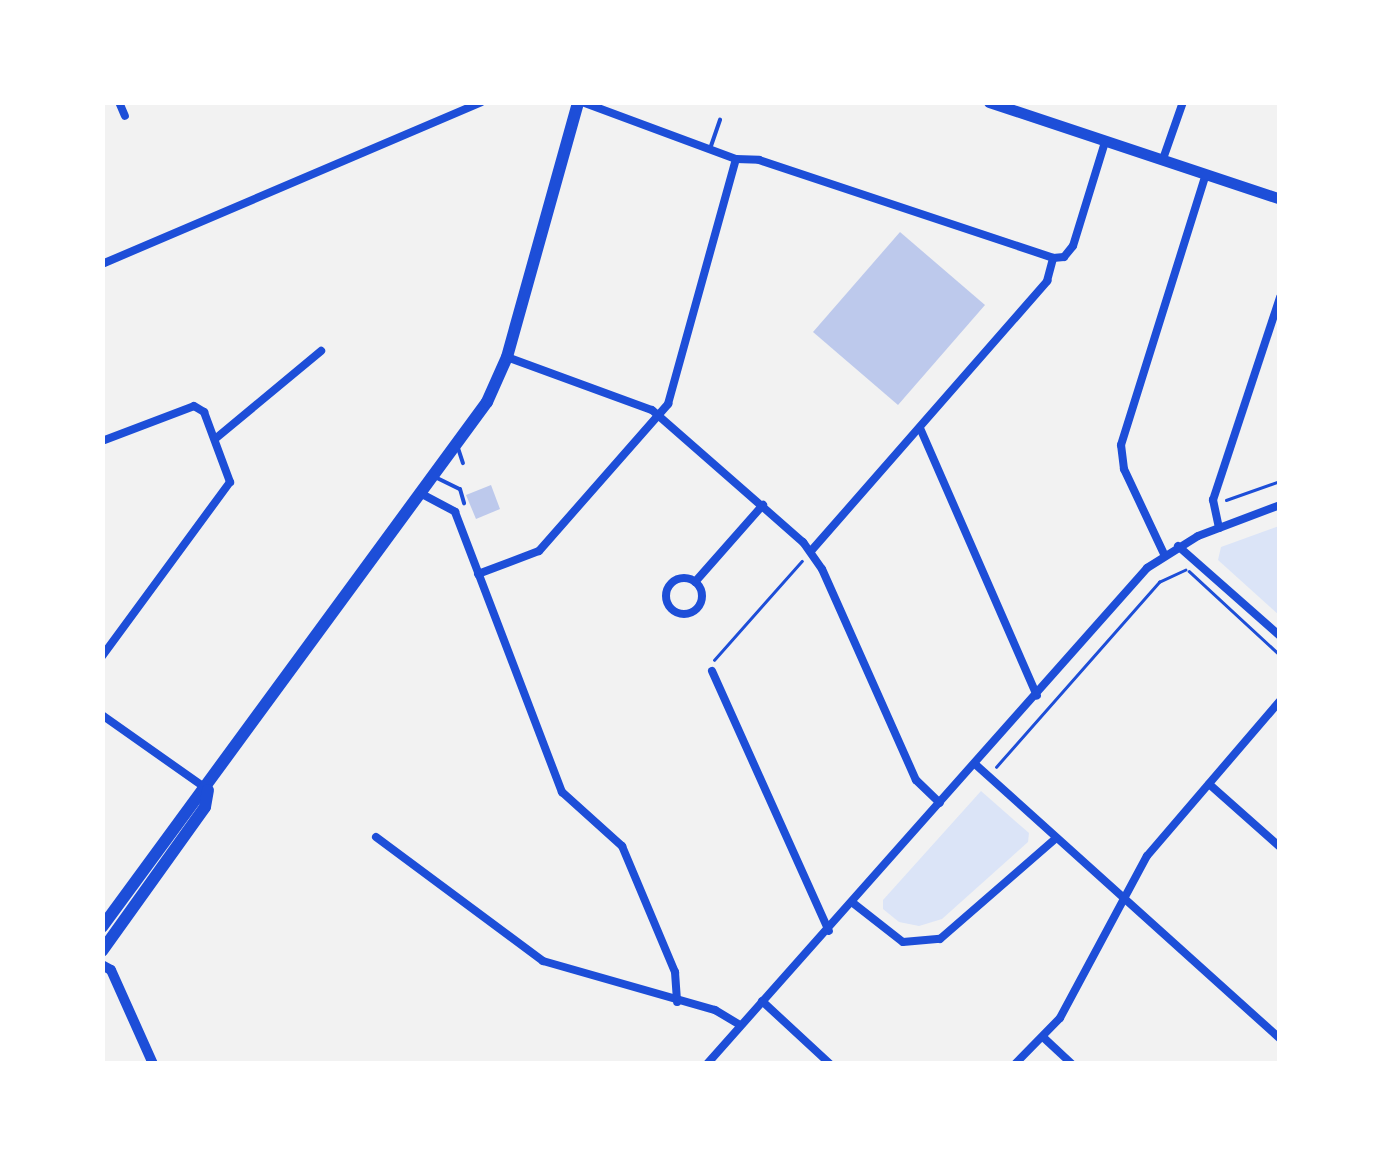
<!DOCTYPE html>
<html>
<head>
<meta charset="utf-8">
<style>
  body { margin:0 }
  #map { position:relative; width:1382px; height:1166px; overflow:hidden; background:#f2f2f2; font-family:"DejaVu Sans",sans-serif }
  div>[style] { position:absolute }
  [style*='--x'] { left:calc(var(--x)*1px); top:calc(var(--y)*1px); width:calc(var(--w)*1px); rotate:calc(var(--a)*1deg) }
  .green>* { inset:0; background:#dbe4f7 }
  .building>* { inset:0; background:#bdc9ec }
  .path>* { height:2.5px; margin:-1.25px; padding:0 1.25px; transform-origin:1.25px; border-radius:1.25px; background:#1d4ed8 }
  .service>* { height:4px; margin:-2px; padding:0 2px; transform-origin:2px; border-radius:2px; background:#1d4ed8 }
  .minor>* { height:8px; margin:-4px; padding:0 4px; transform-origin:4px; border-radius:4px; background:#1d4ed8 }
  .minor>.ring { margin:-4px; padding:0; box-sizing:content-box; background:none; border:8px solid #1d4ed8; border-radius:50% }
  .tertiary>* { height:10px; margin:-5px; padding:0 5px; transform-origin:5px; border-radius:5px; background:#1d4ed8 }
  .secondary>* { height:11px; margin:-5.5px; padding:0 5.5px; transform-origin:5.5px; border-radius:5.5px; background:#1d4ed8 }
  .primary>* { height:12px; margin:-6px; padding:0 6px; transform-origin:6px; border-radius:6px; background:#1d4ed8 }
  span { translate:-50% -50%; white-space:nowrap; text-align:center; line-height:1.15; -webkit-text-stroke:8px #fff; paint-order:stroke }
  .frame { position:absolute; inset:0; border:105px solid #fff; pointer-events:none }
</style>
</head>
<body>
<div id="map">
  <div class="green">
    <i style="clip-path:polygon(1279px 526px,1279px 615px,1218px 560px,1221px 547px)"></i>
    <i style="clip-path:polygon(981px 791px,1029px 833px,1028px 842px,942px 919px,919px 926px,899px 922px,883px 909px,883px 900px)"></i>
  </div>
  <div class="building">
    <i style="clip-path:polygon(900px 232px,985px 305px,898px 405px,813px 332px)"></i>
    <i style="clip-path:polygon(491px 485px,500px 509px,476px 519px,466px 495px)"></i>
  </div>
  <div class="path">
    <i style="--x:1226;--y:500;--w:57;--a:-19.4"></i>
    <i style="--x:1189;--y:571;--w:124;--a:42.7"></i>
    <i style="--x:714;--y:660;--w:132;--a:-48.4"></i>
    <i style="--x:996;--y:767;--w:247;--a:-48.6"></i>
    <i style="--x:1159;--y:582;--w:29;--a:-25"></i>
  </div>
  <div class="service">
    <i style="--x:711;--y:146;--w:28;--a:-71"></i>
    <i style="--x:458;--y:448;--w:16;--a:72"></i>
    <i style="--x:437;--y:478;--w:25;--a:26"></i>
    <i style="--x:460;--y:489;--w:15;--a:74"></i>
  </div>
  <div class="minor">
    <i style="--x:119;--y:102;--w:15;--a:67"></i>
    <i style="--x:582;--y:102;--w:164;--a:20.3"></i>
    <i style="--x:736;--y:159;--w:23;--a:2"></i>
    <i style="--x:759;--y:160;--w:310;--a:18.4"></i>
    <i style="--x:1163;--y:159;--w:60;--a:-70.7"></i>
    <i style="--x:1053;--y:258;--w:11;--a:-5"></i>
    <i style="--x:1064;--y:257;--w:14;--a:-51"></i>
    <i style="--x:1073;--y:246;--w:109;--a:-72.9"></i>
    <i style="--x:102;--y:264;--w:412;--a:-23.1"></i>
    <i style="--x:507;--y:357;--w:154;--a:20.1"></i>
    <i style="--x:652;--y:410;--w:201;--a:41.2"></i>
    <i style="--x:803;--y:542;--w:33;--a:55"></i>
    <i style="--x:822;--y:569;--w:231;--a:66"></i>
    <i style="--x:916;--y:780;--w:33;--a:44"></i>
    <i style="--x:920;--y:428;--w:292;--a:66.4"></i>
    <i style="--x:215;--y:439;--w:138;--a:-39.7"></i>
    <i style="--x:102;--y:441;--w:98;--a:-20.8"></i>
    <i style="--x:194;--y:406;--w:12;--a:31"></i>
    <i style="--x:204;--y:412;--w:75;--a:69.6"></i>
    <i style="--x:230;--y:482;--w:216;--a:126.3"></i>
    <i style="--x:420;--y:493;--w:40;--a:28"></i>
    <i style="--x:455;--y:512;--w:300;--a:69.1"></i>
    <i style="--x:562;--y:792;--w:81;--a:42"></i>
    <i style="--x:622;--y:846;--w:137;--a:67.2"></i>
    <i style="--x:675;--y:972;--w:30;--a:86"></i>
    <i style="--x:1219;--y:528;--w:29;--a:-102"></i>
    <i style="--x:1213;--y:500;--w:214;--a:-71.7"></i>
    <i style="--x:1178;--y:546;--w:136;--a:41.4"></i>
    <i style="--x:811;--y:551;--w:359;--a:-48.8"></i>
    <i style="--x:1047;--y:281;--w:24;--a:-75"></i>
    <i style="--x:1164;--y:554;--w:94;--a:-115.2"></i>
    <i style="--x:1124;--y:469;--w:24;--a:-97"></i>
    <i style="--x:1121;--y:445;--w:284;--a:-72.6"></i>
    <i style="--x:478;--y:574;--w:65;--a:-20.7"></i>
    <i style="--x:539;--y:551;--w:196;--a:-48.7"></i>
    <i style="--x:668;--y:404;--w:254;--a:-74.5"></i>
    <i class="ring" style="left:666px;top:578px;width:28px;height:28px"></i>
    <i style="--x:695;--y:582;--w:103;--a:-48.6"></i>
    <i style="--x:712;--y:671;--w:285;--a:65.8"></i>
    <i style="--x:102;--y:715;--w:125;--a:35.2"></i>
    <i style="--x:975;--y:764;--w:411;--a:42"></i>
    <i style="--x:1209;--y:784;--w:95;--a:41.6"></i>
    <i style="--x:376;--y:837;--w:208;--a:36.6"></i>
    <i style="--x:543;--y:961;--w:179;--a:15.9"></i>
    <i style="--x:715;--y:1010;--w:29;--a:31"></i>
    <i style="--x:853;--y:903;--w:63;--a:38"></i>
    <i style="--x:903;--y:942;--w:37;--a:-5"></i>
    <i style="--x:940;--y:939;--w:154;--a:-41"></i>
    <i style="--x:762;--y:1001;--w:93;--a:42.8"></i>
    <i style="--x:1044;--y:1038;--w:38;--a:43"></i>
    <i style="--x:707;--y:1064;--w:663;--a:-48.42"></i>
    <i style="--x:1147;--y:568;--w:60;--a:-32.1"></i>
    <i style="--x:1198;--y:536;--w:88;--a:-20.7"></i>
    <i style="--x:1015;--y:1064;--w:64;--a:-45.6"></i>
    <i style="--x:1060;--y:1018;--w:184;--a:-61.8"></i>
    <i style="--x:1147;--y:856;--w:204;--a:-49.4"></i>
  </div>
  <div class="tertiary">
    <i style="--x:102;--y:965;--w:10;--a:29"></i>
    <i style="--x:111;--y:970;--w:103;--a:65.9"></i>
  </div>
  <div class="secondary">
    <i style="--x:989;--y:102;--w:307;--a:18.4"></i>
  </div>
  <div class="primary">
    <i style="--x:102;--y:927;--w:651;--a:-53.75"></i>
    <i style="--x:487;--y:402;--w:49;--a:-66"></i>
    <i style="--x:507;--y:357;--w:265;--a:-74.4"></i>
    <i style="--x:102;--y:951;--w:177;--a:-54.4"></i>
    <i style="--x:205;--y:807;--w:17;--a:-80"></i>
  </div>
  <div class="frame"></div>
</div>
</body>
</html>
